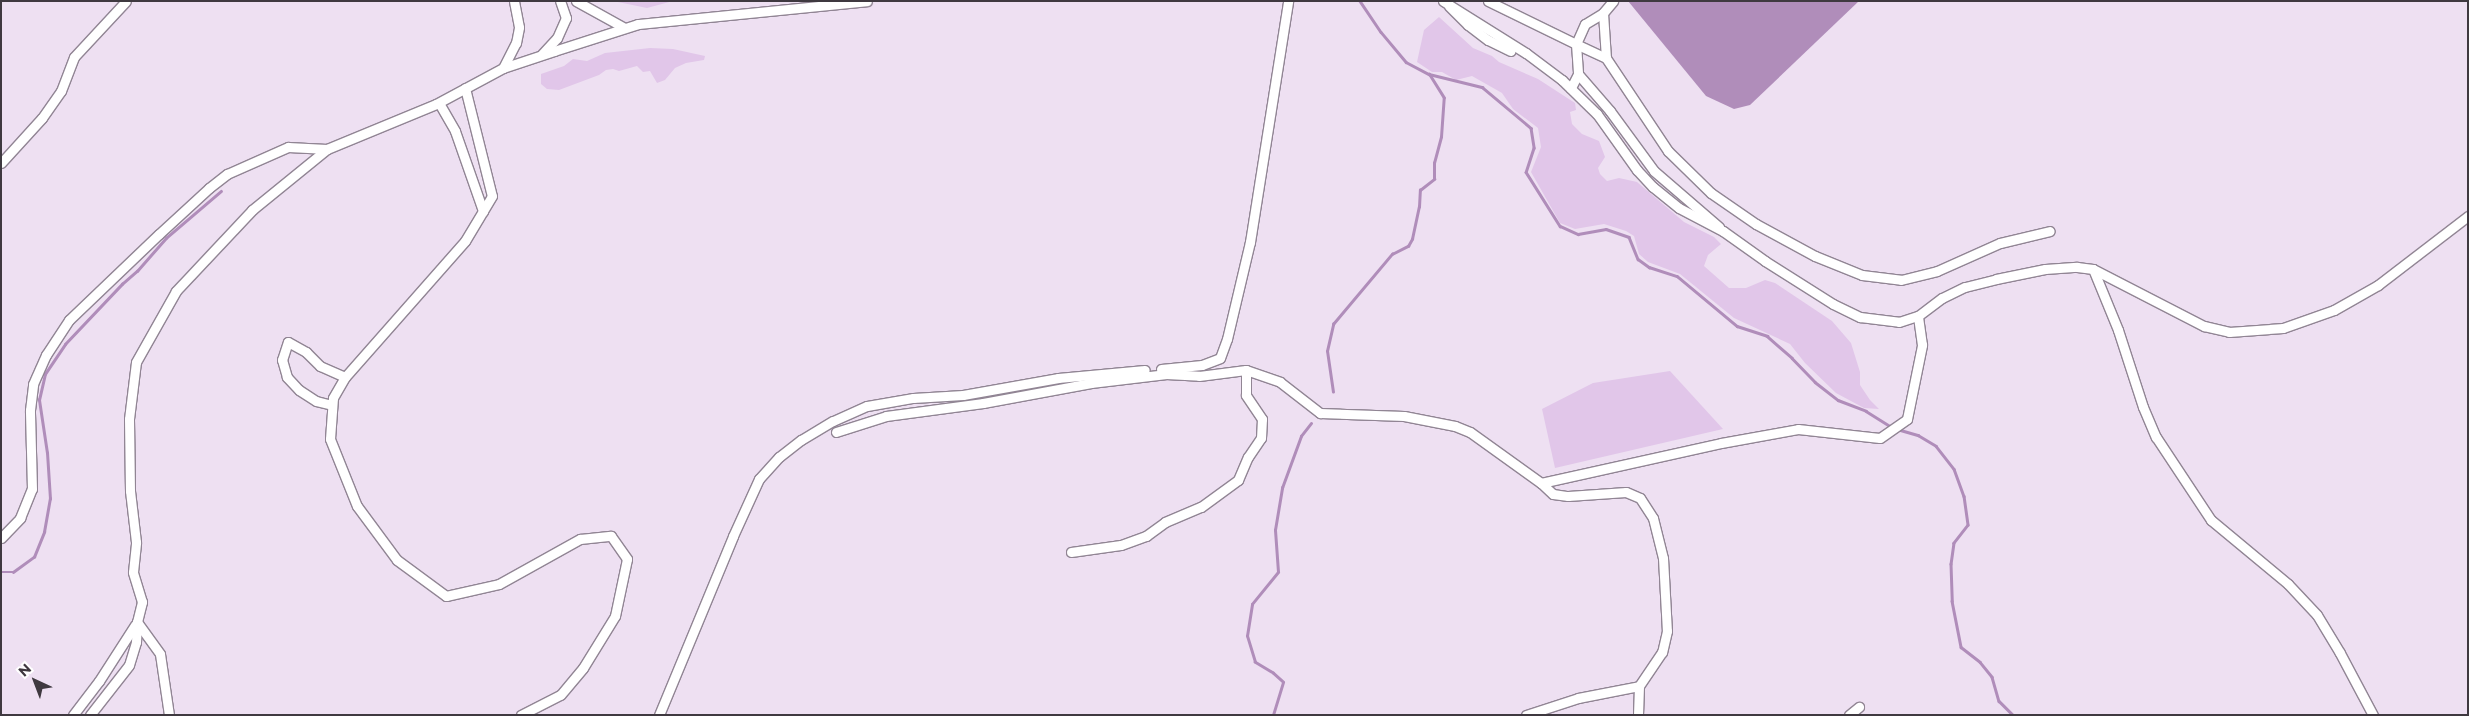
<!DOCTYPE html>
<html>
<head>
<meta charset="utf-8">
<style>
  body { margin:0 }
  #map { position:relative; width:2469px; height:716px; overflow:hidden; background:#eee0f2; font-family:Montserrat,sans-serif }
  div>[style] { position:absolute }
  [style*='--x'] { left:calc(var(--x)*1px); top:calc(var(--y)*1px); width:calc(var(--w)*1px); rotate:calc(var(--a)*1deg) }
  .green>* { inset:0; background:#e1c6e9 }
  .water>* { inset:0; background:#b08dba }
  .stream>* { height:2.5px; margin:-1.25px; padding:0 1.25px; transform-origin:1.25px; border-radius:1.25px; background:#b08dba }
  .roads { filter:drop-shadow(1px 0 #918594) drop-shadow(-1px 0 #918594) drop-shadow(0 1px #918594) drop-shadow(0 -1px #918594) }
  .minor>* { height:9px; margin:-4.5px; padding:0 4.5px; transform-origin:4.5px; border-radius:4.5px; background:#fff }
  span { translate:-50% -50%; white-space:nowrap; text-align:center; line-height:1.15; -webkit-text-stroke:4px #fff; paint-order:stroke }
  .frame { position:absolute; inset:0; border:2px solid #3f3940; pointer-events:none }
  .north { position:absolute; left:10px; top:656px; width:50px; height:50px; -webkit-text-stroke:4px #fff; paint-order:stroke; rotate:317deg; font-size:14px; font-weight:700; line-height:20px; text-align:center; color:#3f3940 }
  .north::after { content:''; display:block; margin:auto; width:18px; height:22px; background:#3f3940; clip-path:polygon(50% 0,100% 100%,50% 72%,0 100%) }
</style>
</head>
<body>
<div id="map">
  <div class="green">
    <i style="clip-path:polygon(613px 1px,673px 1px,647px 8px)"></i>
    <i style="clip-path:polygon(1439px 17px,1473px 48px,1492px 56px,1499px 62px,1538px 79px,1575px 103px,1576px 110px,1570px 112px,1572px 124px,1582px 134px,1599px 141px,1605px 157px,1598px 168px,1600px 174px,1607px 181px,1619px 178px,1637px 182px,1684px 222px,1714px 237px,1721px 244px,1708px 255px,1704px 266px,1729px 288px,1746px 288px,1765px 280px,1775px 283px,1832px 321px,1851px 343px,1860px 372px,1860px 385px,1870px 400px,1879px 409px,1864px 408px,1836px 393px,1805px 363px,1790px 344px,1734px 318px,1680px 274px,1648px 262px,1639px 254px,1634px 236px,1626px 231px,1604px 224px,1575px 229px,1560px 223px,1531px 172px,1541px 147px,1538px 128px,1513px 109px,1502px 93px,1472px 76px,1456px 80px,1442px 72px,1432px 72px,1417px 62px,1424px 30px)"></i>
    <i style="clip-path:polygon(650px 48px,673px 49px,705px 56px,704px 60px,686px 63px,675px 68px,665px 80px,657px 83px,650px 71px,643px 72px,637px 66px,619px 71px,613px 69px,606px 70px,599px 75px,559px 90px,547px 89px,541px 84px,541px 74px,564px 66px,573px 59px,587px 61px,605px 53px)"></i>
    <i style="clip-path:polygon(1670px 371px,1723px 429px,1555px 468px,1542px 409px,1593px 383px)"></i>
  </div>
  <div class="water">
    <i style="clip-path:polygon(1628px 1px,1859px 1px,1750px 105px,1734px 109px,1706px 96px)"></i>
  </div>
  <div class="stream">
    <i style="--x:1360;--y:1;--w:37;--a:56"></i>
    <i style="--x:1381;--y:32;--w:39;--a:50"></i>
    <i style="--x:1406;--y:62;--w:26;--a:28"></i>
    <i style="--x:1429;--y:74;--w:55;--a:13.8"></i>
    <i style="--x:1482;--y:87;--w:64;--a:39.9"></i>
    <i style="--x:1531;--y:128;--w:20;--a:81"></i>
    <i style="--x:1534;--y:148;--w:25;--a:108"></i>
    <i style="--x:1526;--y:172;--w:64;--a:57.8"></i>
    <i style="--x:1560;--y:226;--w:20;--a:24"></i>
    <i style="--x:1578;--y:234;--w:28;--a:-10"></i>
    <i style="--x:1606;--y:229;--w:24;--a:19"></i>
    <i style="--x:1629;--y:237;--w:24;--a:68"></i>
    <i style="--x:1638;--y:259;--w:14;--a:36"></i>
    <i style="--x:1649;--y:267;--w:29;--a:18"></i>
    <i style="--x:1677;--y:276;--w:78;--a:39.8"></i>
    <i style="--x:1737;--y:326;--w:32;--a:18"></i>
    <i style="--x:1767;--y:336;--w:33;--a:41"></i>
    <i style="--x:1792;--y:358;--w:33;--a:46"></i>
    <i style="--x:1815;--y:382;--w:29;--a:38"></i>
    <i style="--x:1838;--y:400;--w:30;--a:21"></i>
    <i style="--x:1866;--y:411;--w:31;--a:32"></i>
    <i style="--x:1333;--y:392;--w:41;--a:-98.3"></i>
    <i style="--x:1327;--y:351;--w:28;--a:-77"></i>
    <i style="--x:1333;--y:324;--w:92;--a:-49.9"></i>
    <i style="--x:1392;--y:254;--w:18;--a:-27"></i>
    <i style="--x:1408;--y:246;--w:8;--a:-60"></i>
    <i style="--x:1412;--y:239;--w:33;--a:-78"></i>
    <i style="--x:1419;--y:207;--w:17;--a:-87"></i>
    <i style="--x:1420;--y:190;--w:18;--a:-38"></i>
    <i style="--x:1434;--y:179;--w:16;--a:-90"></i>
    <i style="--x:1434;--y:163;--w:27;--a:-75"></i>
    <i style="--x:1441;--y:137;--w:39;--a:-86"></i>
    <i style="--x:1444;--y:98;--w:28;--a:-122"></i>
    <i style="--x:1897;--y:429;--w:22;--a:16"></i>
    <i style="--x:1918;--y:435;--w:21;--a:31"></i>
    <i style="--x:1936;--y:446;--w:29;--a:52"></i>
    <i style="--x:1954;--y:469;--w:29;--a:70"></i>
    <i style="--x:1964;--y:496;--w:29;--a:82"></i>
    <i style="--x:1968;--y:525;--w:23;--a:128"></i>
    <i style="--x:1954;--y:543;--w:21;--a:98"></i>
    <i style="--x:1951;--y:564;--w:37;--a:88"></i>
    <i style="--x:1952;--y:601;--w:47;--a:78.9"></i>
    <i style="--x:1961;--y:647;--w:24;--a:38"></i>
    <i style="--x:1980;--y:662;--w:19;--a:51"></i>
    <i style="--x:1992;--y:677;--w:25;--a:74"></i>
    <i style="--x:1999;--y:701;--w:20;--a:45"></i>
    <i style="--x:1;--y:572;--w:12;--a:0"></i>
    <i style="--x:13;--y:572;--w:26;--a:-36"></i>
    <i style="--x:34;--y:557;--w:27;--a:-68"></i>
    <i style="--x:44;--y:532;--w:34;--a:-80"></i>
    <i style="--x:50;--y:499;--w:46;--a:-93.7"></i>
    <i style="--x:47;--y:453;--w:54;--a:-98.6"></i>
    <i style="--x:39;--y:400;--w:27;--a:-77"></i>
    <i style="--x:45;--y:374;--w:36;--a:-56"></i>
    <i style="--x:65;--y:344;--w:83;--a:-46.5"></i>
    <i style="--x:122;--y:284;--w:20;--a:-41"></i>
    <i style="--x:137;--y:271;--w:44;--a:-48.7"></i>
    <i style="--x:166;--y:238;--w:72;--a:-40.5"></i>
    <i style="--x:1273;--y:715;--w:34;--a:-73"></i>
    <i style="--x:1283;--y:682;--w:13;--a:-138"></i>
    <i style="--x:1273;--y:673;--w:21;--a:-149"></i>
    <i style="--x:1255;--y:662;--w:27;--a:-107"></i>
    <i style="--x:1247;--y:636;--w:32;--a:-81"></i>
    <i style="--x:1252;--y:604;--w:41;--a:-50.9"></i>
    <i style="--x:1278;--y:572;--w:42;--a:-94.1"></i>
    <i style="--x:1275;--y:530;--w:43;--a:-80.5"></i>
    <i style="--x:1282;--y:488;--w:55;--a:-69.9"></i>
    <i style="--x:1301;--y:436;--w:16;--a:-52"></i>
  </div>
  <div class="roads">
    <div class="minor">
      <i style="--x:576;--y:1;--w:54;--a:29"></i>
      <i style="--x:1443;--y:1;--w:98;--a:32.1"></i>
      <i style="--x:1526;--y:53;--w:45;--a:36.9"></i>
      <i style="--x:1562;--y:80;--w:49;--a:44.2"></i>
      <i style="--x:1597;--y:114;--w:69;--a:54.5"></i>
      <i style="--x:1637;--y:170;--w:23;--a:47"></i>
      <i style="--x:1653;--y:187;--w:33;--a:39"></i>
      <i style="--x:1679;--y:208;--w:50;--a:27.6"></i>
      <i style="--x:1723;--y:231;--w:52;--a:35.5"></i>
      <i style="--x:1765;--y:261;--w:80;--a:32.3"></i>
      <i style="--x:1833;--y:304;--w:30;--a:26"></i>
      <i style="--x:1860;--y:317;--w:39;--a:7"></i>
      <i style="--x:1899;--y:322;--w:20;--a:-18"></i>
      <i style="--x:1918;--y:316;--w:30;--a:-37"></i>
      <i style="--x:1942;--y:298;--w:25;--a:-26"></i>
      <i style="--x:1965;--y:287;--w:32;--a:-14"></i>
      <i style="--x:1996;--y:279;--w:50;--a:-11.5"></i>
      <i style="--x:2045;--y:269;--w:32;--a:-4"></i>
      <i style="--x:2077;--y:267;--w:16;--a:7"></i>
      <i style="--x:2093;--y:269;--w:125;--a:27.2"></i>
      <i style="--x:2204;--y:326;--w:26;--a:13"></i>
      <i style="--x:2229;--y:332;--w:54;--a:-4.2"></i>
      <i style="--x:2283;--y:328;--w:54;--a:-19.4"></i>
      <i style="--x:2334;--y:310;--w:51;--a:-29.6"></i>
      <i style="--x:2378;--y:285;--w:113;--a:-37.5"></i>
      <i style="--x:1488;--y:1;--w:98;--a:26"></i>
      <i style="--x:1576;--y:44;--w:30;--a:86"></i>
      <i style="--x:1578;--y:74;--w:16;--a:117"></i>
      <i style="--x:1449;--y:6;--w:27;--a:45"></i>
      <i style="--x:1468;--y:25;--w:25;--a:37"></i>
      <i style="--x:1488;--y:40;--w:25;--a:26"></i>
      <i style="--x:1603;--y:13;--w:45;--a:86.2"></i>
      <i style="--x:1606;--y:58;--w:112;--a:56.3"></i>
      <i style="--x:1668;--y:151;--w:60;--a:44.3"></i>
      <i style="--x:1711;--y:193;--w:55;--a:34.6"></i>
      <i style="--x:1756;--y:224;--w:67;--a:28.5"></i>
      <i style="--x:1815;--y:256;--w:51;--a:22"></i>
      <i style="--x:1862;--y:275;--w:39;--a:7"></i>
      <i style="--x:1901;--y:280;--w:37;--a:-14"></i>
      <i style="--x:1937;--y:271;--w:69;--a:-24"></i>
      <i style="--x:2000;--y:243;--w:51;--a:-13.5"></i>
      <i style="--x:542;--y:54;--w:22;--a:-47"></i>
      <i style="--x:557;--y:38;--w:22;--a:-66"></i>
      <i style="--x:566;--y:18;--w:18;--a:-109"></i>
      <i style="--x:1606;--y:58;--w:33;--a:-155"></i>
      <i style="--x:1576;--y:44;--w:22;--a:-66"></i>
      <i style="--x:1585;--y:24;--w:21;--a:-31"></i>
      <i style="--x:1603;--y:13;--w:16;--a:-50"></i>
      <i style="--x:503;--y:68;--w:28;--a:-63"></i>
      <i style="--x:516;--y:43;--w:16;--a:-79"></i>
      <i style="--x:519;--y:27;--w:26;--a:-101"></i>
      <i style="--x:1578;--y:74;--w:49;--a:49.1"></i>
      <i style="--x:1610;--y:111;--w:74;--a:53.7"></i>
      <i style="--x:1654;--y:171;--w:86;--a:40.7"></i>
      <i style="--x:465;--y:88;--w:111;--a:76"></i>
      <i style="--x:492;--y:196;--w:52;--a:121"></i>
      <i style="--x:465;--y:241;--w:181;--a:131.4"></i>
      <i style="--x:345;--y:377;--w:24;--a:120"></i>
      <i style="--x:333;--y:398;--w:41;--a:94.2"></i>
      <i style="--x:330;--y:439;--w:72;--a:68.1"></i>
      <i style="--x:357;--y:506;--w:67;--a:53.5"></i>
      <i style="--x:397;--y:560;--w:61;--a:36.3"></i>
      <i style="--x:446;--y:596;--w:54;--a:-12.8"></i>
      <i style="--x:499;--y:584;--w:93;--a:-29.1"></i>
      <i style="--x:580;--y:539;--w:31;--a:-6"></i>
      <i style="--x:611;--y:536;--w:28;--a:55"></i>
      <i style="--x:627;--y:559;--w:58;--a:101.9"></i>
      <i style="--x:615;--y:616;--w:61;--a:121.6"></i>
      <i style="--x:583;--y:668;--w:35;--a:130"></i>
      <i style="--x:560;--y:695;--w:44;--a:152.9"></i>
      <i style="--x:439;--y:103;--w:32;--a:60"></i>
      <i style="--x:455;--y:131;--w:85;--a:70.7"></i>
      <i style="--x:1;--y:163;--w:61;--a:-47.7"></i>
      <i style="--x:42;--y:118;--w:33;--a:-55"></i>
      <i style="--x:61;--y:91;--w:36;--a:-69"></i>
      <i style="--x:74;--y:57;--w:76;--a:-47.1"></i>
      <i style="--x:2093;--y:269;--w:66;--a:67.7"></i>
      <i style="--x:2118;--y:330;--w:81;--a:72"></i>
      <i style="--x:2143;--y:407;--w:33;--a:67"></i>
      <i style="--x:2156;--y:437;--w:100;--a:56.5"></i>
      <i style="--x:2211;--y:520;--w:100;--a:39.7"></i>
      <i style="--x:2288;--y:584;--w:42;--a:46.9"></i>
      <i style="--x:2317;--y:615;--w:44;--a:58.8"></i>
      <i style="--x:2340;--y:653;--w:70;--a:62"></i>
      <i style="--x:1161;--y:369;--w:41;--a:-5.6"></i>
      <i style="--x:1202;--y:365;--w:19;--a:-21"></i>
      <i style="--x:1220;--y:358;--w:20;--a:-70"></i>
      <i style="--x:1227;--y:339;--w:100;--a:-76.7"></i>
      <i style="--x:1250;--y:242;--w:244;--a:-81"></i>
      <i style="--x:332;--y:405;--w:16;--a:-166"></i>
      <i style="--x:316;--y:401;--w:20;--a:-147"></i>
      <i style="--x:299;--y:390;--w:18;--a:-133"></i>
      <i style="--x:287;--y:377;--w:18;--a:-106"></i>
      <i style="--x:282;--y:360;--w:19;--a:-72"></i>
      <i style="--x:288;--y:342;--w:21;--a:29"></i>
      <i style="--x:306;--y:352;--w:20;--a:45"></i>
      <i style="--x:320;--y:366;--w:27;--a:24"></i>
      <i style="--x:836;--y:432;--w:52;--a:-17.7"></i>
      <i style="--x:886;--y:416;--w:98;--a:-7.6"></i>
      <i style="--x:983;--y:403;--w:110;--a:-10.5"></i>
      <i style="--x:1091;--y:383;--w:76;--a:-6.8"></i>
      <i style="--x:1166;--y:374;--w:33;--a:3"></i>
      <i style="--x:1199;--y:376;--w:47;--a:-7.3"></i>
      <i style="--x:1246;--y:370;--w:36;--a:19"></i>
      <i style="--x:1280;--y:382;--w:51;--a:37.8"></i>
      <i style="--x:1320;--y:413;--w:84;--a:2"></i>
      <i style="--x:1404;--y:416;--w:52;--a:11.1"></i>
      <i style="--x:1455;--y:426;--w:16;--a:22"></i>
      <i style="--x:1470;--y:432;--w:87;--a:35.7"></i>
      <i style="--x:1541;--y:483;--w:184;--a:-12.5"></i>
      <i style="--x:1721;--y:443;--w:78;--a:-10.3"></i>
      <i style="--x:1798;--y:429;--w:82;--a:6.3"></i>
      <i style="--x:1880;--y:438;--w:33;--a:-35"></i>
      <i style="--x:1907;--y:419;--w:76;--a:-78.5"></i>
      <i style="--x:1922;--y:345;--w:29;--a:-98"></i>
      <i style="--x:1541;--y:483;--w:16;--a:43"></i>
      <i style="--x:1553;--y:494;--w:15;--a:8"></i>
      <i style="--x:1568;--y:496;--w:58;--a:-3.9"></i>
      <i style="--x:1626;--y:492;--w:15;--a:23"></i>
      <i style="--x:1640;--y:498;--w:24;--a:57"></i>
      <i style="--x:1653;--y:518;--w:41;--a:76"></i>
      <i style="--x:1663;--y:558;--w:73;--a:86.9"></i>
      <i style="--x:1667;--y:631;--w:22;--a:103"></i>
      <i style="--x:1662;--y:652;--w:41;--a:124.1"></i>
      <i style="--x:1639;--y:686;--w:29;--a:92"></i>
      <i style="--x:1;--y:538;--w:28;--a:-46"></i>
      <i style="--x:20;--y:518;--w:31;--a:-68"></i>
      <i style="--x:32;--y:489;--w:79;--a:-91.5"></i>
      <i style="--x:30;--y:410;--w:26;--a:-83"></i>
      <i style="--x:33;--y:384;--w:32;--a:-66"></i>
      <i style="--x:46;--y:355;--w:42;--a:-56.7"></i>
      <i style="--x:69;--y:320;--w:124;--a:-43.7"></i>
      <i style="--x:159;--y:234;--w:68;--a:-42.6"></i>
      <i style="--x:209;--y:188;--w:23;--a:-38"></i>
      <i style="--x:227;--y:174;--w:67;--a:-23.9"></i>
      <i style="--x:288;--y:147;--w:39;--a:3"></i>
      <i style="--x:1071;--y:552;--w:50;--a:-8"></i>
      <i style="--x:1121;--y:545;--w:27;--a:-20"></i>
      <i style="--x:1146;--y:536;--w:24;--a:-36"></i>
      <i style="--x:1165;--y:522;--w:39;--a:-23"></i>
      <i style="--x:1201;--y:507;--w:46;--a:-36.1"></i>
      <i style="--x:1238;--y:480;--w:25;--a:-67"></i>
      <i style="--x:1248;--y:457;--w:23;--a:-56"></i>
      <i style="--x:1261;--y:438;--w:19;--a:-87"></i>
      <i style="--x:1262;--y:419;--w:29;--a:-124"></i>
      <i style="--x:1246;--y:395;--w:25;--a:-90"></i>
      <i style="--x:137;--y:622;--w:39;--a:54"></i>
      <i style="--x:160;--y:654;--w:62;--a:81.6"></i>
      <i style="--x:73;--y:715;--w:43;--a:-52.6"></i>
      <i style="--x:99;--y:681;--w:67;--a:-57.3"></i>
      <i style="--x:90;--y:715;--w:63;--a:-52"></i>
      <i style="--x:129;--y:665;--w:24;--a:-73"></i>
      <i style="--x:136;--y:642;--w:20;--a:-87"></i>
      <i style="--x:137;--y:622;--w:21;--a:-76"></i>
      <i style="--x:142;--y:602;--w:31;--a:-107"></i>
      <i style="--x:133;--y:572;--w:30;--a:-84"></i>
      <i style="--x:136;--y:542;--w:51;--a:-96.7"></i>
      <i style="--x:130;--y:491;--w:72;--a:-90.8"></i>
      <i style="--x:129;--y:419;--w:57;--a:-83"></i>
      <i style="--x:136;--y:362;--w:81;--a:-60.6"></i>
      <i style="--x:176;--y:291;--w:111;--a:-46.8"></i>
      <i style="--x:252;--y:210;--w:97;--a:-39.1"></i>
      <i style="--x:327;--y:149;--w:118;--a:-22.4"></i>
      <i style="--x:436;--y:104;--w:76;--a:-28.2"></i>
      <i style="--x:503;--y:68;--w:54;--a:-18.4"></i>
      <i style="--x:554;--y:51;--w:88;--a:-17.8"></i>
      <i style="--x:638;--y:24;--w:230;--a:-5.7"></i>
      <i style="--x:659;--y:715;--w:194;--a:-67.5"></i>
      <i style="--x:733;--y:536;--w:63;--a:-65.5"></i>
      <i style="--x:759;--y:479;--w:30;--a:-48"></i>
      <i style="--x:779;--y:457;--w:28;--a:-38"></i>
      <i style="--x:801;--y:440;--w:37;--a:-31"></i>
      <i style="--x:833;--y:421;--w:37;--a:-24"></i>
      <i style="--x:867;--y:406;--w:47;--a:-9.9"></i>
      <i style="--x:913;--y:398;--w:50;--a:-3.4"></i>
      <i style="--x:963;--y:395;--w:97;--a:-10.1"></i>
      <i style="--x:1058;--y:378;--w:87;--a:-5.3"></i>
      <i style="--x:1526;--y:715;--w:55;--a:-18.1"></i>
      <i style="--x:1578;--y:698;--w:62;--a:-11.1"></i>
      <i style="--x:1849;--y:715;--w:13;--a:-39"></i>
    </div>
  </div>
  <div class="frame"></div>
  <div class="north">N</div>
</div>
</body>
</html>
